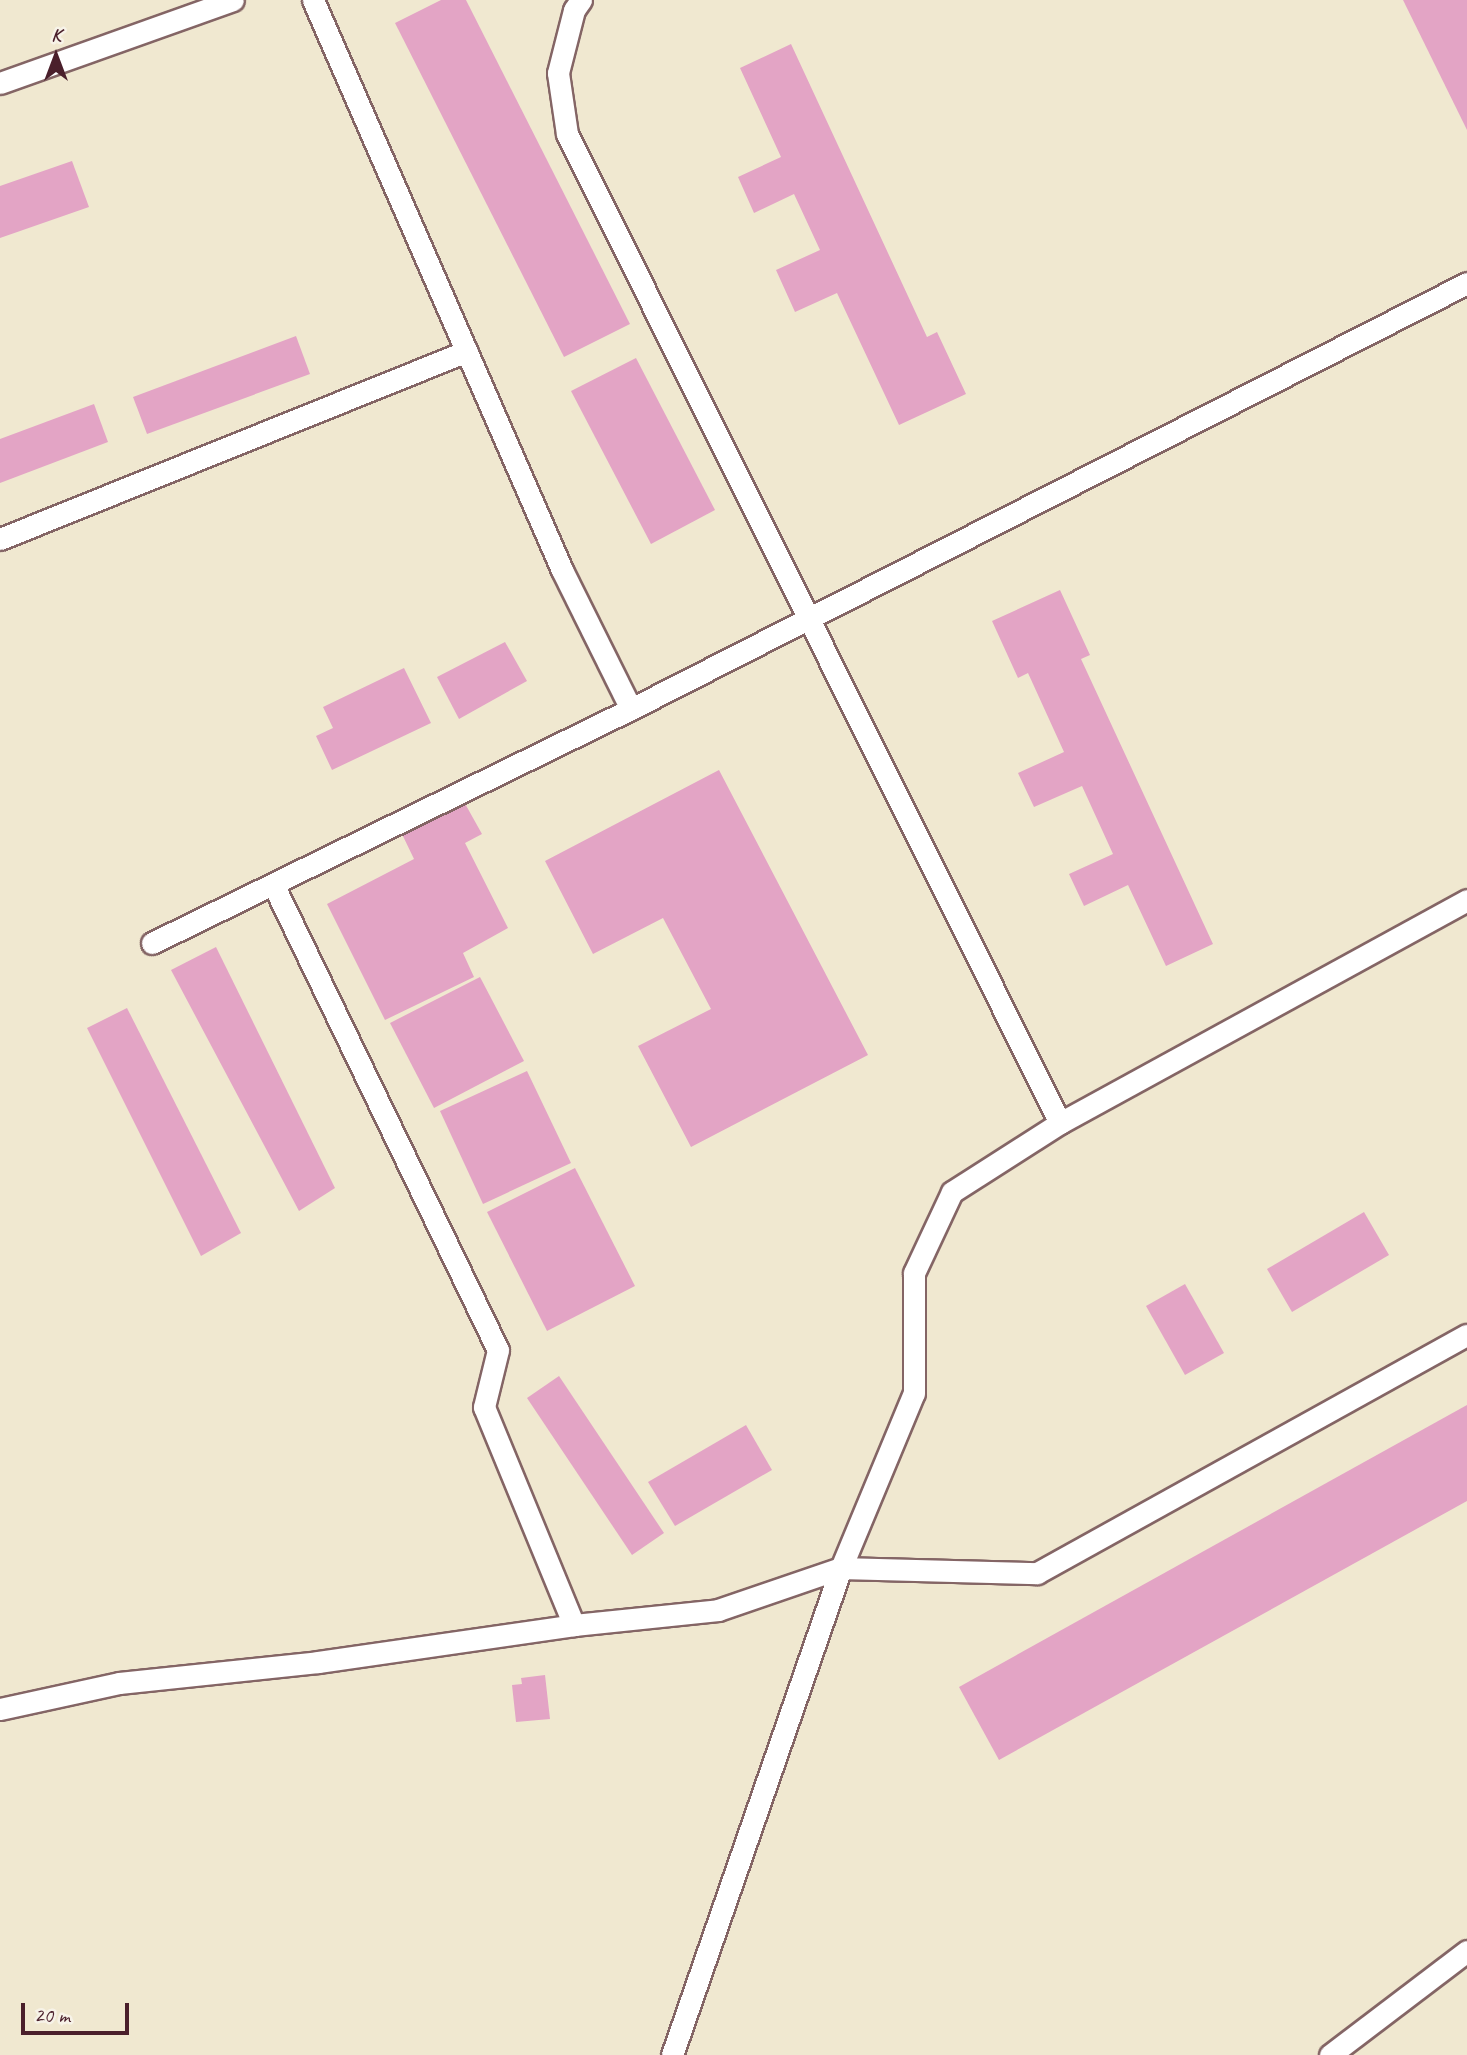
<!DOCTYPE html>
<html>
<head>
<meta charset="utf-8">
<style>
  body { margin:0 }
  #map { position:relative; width:1467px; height:2055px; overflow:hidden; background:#f0e8d0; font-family:Caveat,sans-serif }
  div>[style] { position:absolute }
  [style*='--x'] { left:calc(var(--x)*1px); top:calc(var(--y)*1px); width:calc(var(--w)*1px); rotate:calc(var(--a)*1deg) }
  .building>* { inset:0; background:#e3a4c5 }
  .roads { filter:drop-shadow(2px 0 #846565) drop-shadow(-2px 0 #846565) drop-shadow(0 2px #846565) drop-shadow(0 -2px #846565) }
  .lane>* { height:21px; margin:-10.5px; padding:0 10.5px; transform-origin:10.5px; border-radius:10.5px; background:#fff }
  span { translate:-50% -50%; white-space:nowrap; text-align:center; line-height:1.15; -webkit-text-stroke:5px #f7f3e8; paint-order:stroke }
  .north { position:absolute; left:21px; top:21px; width:70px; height:70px; -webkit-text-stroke:5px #f7f3e8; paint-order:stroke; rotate:0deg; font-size:19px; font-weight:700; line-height:28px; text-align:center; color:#4a1f2b }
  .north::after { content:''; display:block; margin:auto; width:24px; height:32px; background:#4a1f2b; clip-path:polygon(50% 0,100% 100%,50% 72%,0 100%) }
  .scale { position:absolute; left:21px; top:2003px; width:108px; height:32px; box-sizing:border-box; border:4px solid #4a1f2b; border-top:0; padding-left:9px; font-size:21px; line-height:24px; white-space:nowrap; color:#4a1f2b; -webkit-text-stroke:5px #f7f3e8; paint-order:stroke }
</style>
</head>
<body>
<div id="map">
  <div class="building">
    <i style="clip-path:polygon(441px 0,466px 0,630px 324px,564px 357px,395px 23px)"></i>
    <i style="clip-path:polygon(1403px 0,1467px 0,1467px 130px)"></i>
    <i style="clip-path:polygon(791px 44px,927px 337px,937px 332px,966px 394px,899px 425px,837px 293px,795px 312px,776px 270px,820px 250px,794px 194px,754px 213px,738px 177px,781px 157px,740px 68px)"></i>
    <i style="clip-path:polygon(72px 161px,89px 207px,0 238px,0 186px)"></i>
    <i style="clip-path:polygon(296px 336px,310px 374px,147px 434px,133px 397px)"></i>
    <i style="clip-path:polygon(636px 358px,715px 510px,651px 544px,571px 391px)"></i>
    <i style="clip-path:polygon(94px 404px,108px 442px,0 483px,0 439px)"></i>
    <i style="clip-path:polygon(1060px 590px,1090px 655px,1081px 659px,1213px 944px,1166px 966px,1128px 885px,1084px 906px,1069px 874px,1113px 854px,1082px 786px,1034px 807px,1018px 773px,1064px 752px,1028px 673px,1018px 678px,992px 621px)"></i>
    <i style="clip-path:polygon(505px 642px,527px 681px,459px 719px,437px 677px)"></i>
    <i style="clip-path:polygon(404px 668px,431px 723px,332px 770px,316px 736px,333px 728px,323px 707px)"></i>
    <i style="clip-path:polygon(719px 770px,868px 1055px,691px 1147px,638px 1046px,711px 1009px,663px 918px,593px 954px,545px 861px)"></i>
    <i style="clip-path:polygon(463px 800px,482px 834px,465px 843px,508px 928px,463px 953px,474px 977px,385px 1020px,327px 904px,414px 859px,401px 832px)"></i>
    <i style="clip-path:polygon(216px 947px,335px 1188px,299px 1211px,171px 970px)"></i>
    <i style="clip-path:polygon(480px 977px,524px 1061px,434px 1108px,390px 1023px)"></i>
    <i style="clip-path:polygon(127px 1008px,241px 1233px,201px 1256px,87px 1028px)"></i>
    <i style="clip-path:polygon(527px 1071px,571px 1163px,483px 1204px,440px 1111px)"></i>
    <i style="clip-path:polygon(575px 1168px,635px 1286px,547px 1331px,487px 1212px)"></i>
    <i style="clip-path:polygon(1364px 1212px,1389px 1255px,1292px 1312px,1267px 1269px)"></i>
    <i style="clip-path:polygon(1185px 1284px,1224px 1353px,1185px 1375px,1146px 1306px)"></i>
    <i style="clip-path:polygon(559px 1376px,664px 1533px,632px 1555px,527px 1398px)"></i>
    <i style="clip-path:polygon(1467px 1405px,1467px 1501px,999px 1760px,959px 1687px)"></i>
    <i style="clip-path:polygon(746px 1425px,772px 1470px,675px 1526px,648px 1482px)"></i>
    <i style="clip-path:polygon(545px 1675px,550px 1719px,516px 1722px,512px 1685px,522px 1684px,521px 1678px)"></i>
  </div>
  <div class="roads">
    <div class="lane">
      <i style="--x:313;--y:0;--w:622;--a:66.4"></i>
      <i style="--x:562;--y:570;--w:155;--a:63.6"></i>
      <i style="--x:581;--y:0;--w:12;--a:125"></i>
      <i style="--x:574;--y:10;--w:65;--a:104.3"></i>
      <i style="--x:558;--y:73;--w:62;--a:81.6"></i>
      <i style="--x:567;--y:134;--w:1105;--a:63.5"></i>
      <i style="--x:0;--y:83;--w:247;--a:-19.6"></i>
      <i style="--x:0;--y:539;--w:503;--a:-21.93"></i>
      <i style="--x:273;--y:884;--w:517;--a:64.23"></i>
      <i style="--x:498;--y:1350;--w:59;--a:103.8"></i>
      <i style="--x:484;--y:1407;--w:236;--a:67.6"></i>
      <i style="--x:574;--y:1625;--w:145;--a:-5.9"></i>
      <i style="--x:718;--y:1610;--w:130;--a:-18.9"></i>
      <i style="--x:841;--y:1568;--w:196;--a:1.5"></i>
      <i style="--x:1037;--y:1573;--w:491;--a:-29"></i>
      <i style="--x:152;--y:943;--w:533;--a:-26.04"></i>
      <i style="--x:631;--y:709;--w:938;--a:-27"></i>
      <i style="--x:0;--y:1709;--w:122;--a:-12.3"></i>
      <i style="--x:119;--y:1683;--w:200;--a:-6"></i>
      <i style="--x:318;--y:1662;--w:259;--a:-8.2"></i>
      <i style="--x:672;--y:2055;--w:515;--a:-70.86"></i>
      <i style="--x:841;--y:1568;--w:190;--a:-67.4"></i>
      <i style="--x:914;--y:1393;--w:120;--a:-90"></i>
      <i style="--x:914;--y:1273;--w:89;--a:-64.9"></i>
      <i style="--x:952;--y:1192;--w:128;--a:-32.6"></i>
      <i style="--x:1060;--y:1123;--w:464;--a:-28.7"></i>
      <i style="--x:1330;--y:2055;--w:172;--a:-37.2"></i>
    </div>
  </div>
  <div class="north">K</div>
  <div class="scale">20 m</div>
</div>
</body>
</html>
